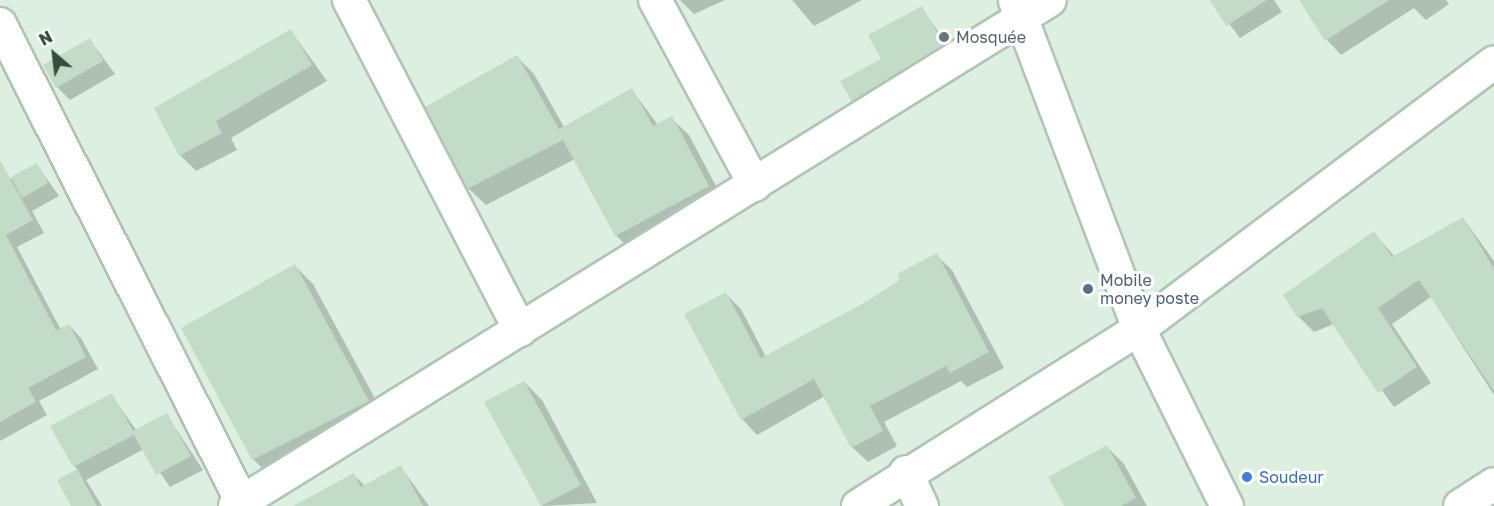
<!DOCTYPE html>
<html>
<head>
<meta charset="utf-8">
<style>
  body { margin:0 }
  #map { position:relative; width:1494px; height:506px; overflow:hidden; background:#ebf6ee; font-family:"Golos Text",sans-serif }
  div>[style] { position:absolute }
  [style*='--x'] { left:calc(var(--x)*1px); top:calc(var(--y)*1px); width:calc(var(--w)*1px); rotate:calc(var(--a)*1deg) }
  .residential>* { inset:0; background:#ddefe1 }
  .shadow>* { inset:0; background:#0003 }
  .building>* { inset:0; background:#c3dcc7 }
  .roads { filter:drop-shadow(2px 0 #b0c6b4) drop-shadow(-2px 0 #b0c6b4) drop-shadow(0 2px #b0c6b4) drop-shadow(0 -2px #b0c6b4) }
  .minor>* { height:32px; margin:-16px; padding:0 16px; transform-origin:16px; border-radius:16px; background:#fff }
  .dots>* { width:16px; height:16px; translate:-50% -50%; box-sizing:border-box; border:3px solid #fff; border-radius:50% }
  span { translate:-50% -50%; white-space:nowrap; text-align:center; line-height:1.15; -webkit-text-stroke:6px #fff; paint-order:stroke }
  .worship-label { font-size:16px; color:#5b616d }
  .left { translate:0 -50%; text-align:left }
  .service-label { font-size:16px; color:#4e5e75 }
  .shop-label { font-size:16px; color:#366cbe }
  .north { position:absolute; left:24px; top:24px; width:60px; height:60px; -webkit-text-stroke:4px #fff; paint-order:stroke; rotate:332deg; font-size:16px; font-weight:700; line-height:24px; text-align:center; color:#384c3b }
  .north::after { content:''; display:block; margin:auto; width:21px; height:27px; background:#384c3b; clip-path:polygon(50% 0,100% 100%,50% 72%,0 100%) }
</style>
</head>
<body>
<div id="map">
  <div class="residential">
    <i style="clip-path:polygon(0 0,1494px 0,1494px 506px,0 506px)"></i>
  </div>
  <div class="shadow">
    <i style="clip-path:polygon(680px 0,725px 0,694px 14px)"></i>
    <i style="clip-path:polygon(792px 0,862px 0,814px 26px)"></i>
    <i style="clip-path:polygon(1211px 0,1274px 0,1282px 12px,1240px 38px)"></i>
    <i style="clip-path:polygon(1311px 0,1446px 0,1449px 4px,1426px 20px,1414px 8px,1341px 55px,1327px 40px)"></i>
    <i style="clip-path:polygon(922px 8px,956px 58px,866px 114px,853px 101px)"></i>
    <i style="clip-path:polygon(291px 31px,327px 81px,231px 138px,237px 150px,196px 171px,180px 155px)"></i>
    <i style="clip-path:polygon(90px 40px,115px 74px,70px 100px,57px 87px)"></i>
    <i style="clip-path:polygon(517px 57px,534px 74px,564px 127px,632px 90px,658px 125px,671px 118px,689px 135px,725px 203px,633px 253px,616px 235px,575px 159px,486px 205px,468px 188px)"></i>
    <i style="clip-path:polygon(37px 165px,59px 196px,32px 211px,44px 233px,17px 247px,61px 330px,69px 325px,81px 338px,98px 369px,39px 401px,47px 415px,0 441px,0 168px,7px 181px)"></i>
    <i style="clip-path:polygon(1463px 218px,1494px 261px,1494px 395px,1431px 297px,1392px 324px,1431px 383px,1394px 407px,1334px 324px,1314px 332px,1298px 316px,1374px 233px,1395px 257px)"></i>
    <i style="clip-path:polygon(936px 255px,952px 270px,1004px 368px,967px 387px,961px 381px,884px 422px,897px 446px,868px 462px,852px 447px,825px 396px,757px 435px,742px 419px,726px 294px,741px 309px,766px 357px,865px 304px)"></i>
    <i style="clip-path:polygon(295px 266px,313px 284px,386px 419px,271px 477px,253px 459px)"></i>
    <i style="clip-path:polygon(524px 382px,542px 400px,597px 503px,543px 506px,486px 403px)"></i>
    <i style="clip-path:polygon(111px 395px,137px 431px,167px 415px,203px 470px,170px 487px,144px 449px,86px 480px,102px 506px,72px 506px,59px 480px,78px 470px,74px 466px)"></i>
    <i style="clip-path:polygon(1107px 447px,1124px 464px,1147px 506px,1066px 506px)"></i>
    <i style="clip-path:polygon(401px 467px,429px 506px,307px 506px,354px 475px,365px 486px)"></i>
  </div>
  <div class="building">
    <i style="clip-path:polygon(1210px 0,1267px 0,1226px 26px)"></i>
    <i style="clip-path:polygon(1299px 0,1389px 0,1325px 41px)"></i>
    <i style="clip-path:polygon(922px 6px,944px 45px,852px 102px,840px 81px,881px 59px,868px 35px)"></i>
    <i style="clip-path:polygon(291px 29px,312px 65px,216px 121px,222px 133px,179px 156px,154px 108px)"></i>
    <i style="clip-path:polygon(90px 38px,103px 61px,56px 88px,43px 65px)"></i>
    <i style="clip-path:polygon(517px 55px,559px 129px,632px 88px,653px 126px,672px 116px,709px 186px,615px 236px,563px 140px,467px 189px,425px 107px)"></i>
    <i style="clip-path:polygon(0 160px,33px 220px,6px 235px,56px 330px,69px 324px,86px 357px,28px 388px,36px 402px,0 422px)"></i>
    <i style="clip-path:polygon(37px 163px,48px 183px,22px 198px,11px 177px)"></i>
    <i style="clip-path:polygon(1463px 217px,1494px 269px,1494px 391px,1419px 280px,1378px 308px,1417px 367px,1378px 393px,1322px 308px,1297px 317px,1283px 295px,1374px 231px,1392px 257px)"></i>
    <i style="clip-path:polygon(937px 253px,989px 352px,950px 373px,946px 366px,870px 406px,883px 431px,851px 448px,814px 379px,741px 420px,684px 314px,726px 292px,761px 358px,864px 303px,900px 280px,897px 274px)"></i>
    <i style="clip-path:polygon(295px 264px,369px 401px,252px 460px,181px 328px)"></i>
    <i style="clip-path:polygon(524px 381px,581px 485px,541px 506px,484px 402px)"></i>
    <i style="clip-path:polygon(112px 393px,133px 431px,167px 413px,191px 456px,156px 475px,134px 435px,73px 467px,50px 426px)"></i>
    <i style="clip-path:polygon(1107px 445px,1136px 498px,1121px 506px,1064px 506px,1048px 477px)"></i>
    <i style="clip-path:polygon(401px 465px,423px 506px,293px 506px,354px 473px,361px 487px)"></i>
    <i style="clip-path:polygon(77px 469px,97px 506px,71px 506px,57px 480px)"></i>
  </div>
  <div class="roads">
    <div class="minor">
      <i style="--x:349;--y:0;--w:372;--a:62.6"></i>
      <i style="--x:655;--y:0;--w:210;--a:61.6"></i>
      <i style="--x:1015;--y:1;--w:351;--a:69.3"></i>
      <i style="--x:1139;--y:329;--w:198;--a:63.6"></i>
      <i style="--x:0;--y:24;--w:540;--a:63.15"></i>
      <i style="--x:906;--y:472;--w:38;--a:65"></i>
      <i style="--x:235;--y:506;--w:959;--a:-31.83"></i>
      <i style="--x:858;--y:506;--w:332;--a:-32.2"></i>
      <i style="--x:1139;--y:329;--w:444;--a:-36.9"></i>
      <i style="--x:1460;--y:506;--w:40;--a:-32.9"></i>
    </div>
  </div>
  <div class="dots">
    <i style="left:944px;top:37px;background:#6b7280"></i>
    <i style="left:1088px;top:289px;background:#5c6f8a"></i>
    <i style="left:1247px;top:477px;background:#3f7fe0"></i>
  </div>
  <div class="worship-label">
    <span class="left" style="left:956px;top:37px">Mosquée</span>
  </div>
  <div class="service-label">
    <span class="left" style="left:1100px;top:289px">Mobile<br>money poste</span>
  </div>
  <div class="shop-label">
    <span class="left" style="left:1259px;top:477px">Soudeur</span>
  </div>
  <div class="north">N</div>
</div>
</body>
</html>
